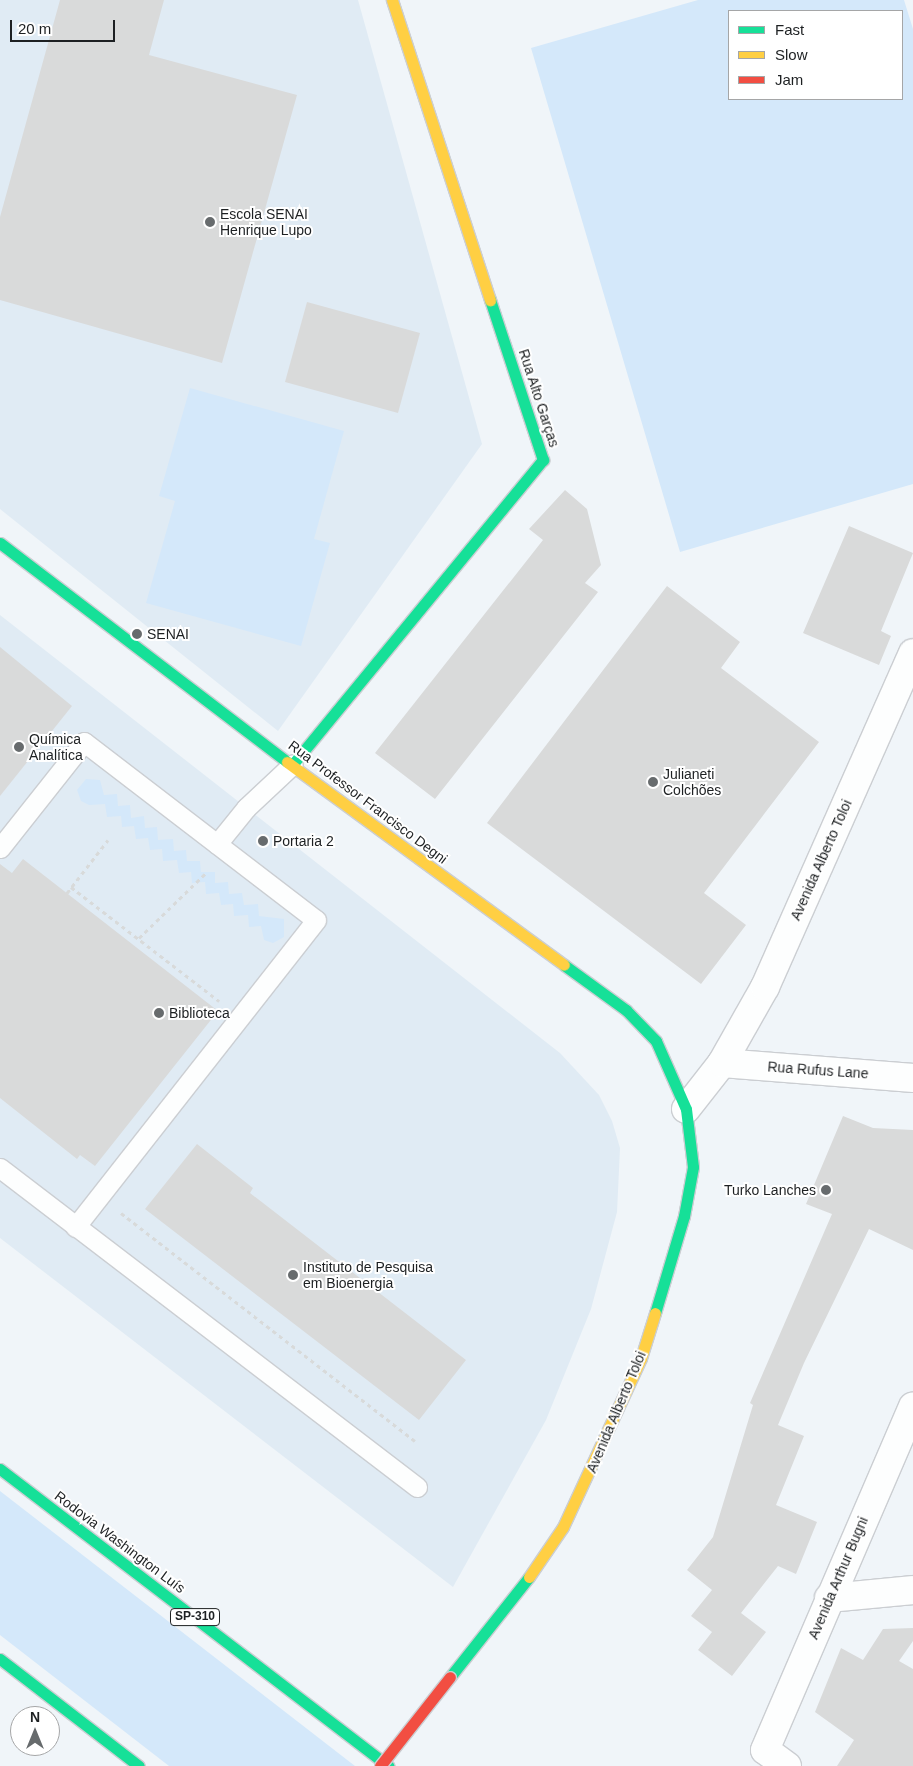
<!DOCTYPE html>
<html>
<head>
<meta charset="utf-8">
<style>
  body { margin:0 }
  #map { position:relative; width:913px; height:1766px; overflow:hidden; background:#f0f5f9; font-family:Helvetica,sans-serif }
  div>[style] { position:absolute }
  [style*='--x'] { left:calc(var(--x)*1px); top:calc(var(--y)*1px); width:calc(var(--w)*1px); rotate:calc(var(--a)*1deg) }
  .built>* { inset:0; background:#e0ebf4 }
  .green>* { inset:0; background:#d4e8fa }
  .building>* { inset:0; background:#d9dada }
  .path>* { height:3px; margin-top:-1.5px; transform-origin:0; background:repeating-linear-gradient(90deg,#d8dada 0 4px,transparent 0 8px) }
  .roads { filter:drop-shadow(1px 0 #cbced2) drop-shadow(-1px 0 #cbced2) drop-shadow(0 1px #cbced2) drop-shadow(0 -1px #cbced2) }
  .lane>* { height:19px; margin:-9.5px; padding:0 9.5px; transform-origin:9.5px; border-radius:9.5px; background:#fdfefe }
  .street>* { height:28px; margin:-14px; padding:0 14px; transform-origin:14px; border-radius:14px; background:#fdfefe }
  .fast>* { height:11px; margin:-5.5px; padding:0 5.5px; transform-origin:5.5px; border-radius:5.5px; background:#16e098 }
  .slow>* { height:11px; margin:-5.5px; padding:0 5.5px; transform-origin:5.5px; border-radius:5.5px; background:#ffcf43 }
  .bridges { filter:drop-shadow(1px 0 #cbced2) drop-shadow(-1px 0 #cbced2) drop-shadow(0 1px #cbced2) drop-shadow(0 -1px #cbced2) }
  .jam-bridge>* { height:11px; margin:-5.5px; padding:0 5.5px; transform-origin:5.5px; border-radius:5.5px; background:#f24e42 }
  .dots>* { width:14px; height:14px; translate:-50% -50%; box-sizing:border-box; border:2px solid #fff; border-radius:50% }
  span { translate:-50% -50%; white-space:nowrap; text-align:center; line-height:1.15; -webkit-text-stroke:4px #fff; paint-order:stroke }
  .shield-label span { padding:1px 4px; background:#fff; border:1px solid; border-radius:4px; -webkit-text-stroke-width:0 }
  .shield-label { font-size:12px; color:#1d2022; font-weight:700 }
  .poi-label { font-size:14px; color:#1d2022 }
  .left { translate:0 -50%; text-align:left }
  .right { translate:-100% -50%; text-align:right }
  .street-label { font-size:14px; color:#1d2022 }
  .legend { position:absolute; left:728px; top:10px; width:175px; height:90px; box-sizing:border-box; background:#fff; border:1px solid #a5a6a7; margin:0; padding:6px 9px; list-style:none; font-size:15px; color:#1d2022 }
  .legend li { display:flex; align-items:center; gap:10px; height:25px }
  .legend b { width:25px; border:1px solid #a5a6a7 }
  .north { position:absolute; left:10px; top:1706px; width:50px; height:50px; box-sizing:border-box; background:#fff; border:1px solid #a5a6a7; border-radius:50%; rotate:0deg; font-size:14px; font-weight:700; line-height:20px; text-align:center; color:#1d2022 }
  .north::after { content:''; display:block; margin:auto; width:18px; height:22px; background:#676b6d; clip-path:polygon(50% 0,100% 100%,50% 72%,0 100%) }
  .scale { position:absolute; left:10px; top:20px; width:105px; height:22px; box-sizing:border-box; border:2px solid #1d2022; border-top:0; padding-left:6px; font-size:15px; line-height:18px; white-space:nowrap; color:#1d2022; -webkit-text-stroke:4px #fff; paint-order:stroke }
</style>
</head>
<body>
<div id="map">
  <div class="built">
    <i style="clip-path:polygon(0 0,358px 0,482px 444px,278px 731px,0 509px)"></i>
    <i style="clip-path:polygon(0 615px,560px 1053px,599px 1095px,612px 1121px,620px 1148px,617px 1212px,591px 1309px,546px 1420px,453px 1587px,0 1238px)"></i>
  </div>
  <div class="green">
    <i style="clip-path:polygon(evenodd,698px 0,904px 0,913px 29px,913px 484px,680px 552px,531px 48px,698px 0,902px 11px,902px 99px,729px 99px,729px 11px,902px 11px)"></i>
    <i style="clip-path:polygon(190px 388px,344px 431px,314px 539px,330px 543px,301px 646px,146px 603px,175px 501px,159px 496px)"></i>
    <i style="clip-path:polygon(86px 779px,100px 780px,104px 795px,117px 794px,118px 806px,130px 805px,131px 818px,144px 816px,145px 828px,157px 827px,158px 840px,173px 839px,174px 851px,186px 850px,187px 861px,200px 861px,201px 872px,215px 872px,215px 883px,228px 882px,229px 894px,242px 893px,244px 905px,258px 904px,259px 916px,284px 919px,284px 937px,273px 943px,264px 940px,261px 926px,249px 927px,248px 915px,234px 916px,233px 904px,221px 905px,219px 893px,206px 894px,205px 882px,192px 883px,191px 872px,179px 873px,177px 860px,163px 861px,162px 849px,150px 850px,148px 838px,136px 839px,134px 826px,122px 827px,121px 816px,107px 817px,105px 804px,89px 805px,81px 801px,77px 790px)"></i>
    <i style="clip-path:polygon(0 1491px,355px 1766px,169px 1766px,0 1635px)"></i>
  </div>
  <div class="building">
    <i style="clip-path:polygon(60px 0,164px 0,149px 55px,297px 95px,222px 363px,0 300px,0 217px)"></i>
    <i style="clip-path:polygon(307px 302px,420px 333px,398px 413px,285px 382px)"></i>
    <i style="clip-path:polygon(565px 490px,587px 509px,601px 565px,585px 583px,598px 592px,435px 799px,375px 753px,543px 540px,529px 529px)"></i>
    <i style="clip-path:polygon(849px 526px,913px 553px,881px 631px,891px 636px,879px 665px,803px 633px)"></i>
    <i style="clip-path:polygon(667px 586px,740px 642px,721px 668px,819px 742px,704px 893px,746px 925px,701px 984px,487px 823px)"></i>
    <i style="clip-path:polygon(0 647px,72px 706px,0 796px)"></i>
    <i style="clip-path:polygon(23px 859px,218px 1011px,95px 1166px,80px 1155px,77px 1159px,0 1098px,0 864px,12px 873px)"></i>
    <i style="clip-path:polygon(843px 1116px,873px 1128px,913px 1130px,913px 1250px,869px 1229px,804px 1363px,778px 1425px,804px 1436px,776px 1505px,817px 1522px,796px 1574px,778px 1566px,741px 1613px,766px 1632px,732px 1676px,698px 1650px,712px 1632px,691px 1616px,712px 1590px,687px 1570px,713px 1537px,753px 1405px,750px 1403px,832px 1214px,806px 1204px)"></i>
    <i style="clip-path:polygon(197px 1144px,253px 1188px,250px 1193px,466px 1360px,419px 1420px,145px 1209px)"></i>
    <i style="clip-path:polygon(913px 1628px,913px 1641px,899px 1661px,913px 1669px,913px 1766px,837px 1766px,854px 1740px,815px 1712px,841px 1648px,863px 1660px,883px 1629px)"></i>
  </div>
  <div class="path">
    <i style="--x:71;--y:887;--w:187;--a:37.6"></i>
    <i style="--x:67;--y:893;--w:67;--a:-52.3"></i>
    <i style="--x:139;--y:938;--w:96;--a:-44.2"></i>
    <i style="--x:121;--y:1213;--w:372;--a:37.8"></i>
  </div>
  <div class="roads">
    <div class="lane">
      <i style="--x:217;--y:844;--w:46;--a:-51.1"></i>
      <i style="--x:246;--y:808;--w:64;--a:-43.1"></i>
      <i style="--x:0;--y:848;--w:135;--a:-51.6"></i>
      <i style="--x:84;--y:742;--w:292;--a:37.5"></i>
      <i style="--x:316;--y:920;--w:390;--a:128.1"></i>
      <i style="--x:0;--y:1168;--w:525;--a:37.42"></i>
    </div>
    <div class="street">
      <i style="--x:722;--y:1063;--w:192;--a:4.5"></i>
      <i style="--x:686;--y:1109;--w:58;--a:-52"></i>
      <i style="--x:722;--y:1063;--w:87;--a:-60.5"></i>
      <i style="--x:765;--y:987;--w:365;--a:-66.1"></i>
      <i style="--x:829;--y:1598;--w:84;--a:-5.4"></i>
      <i style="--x:787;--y:1766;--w:27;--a:-144"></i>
      <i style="--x:765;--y:1750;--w:374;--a:-66.7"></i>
    </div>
    <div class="fast">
      <i style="--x:0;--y:543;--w:361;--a:37.3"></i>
      <i style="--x:293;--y:764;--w:394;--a:-50.6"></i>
      <i style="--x:543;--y:460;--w:169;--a:-108.3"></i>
      <i style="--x:564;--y:965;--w:77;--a:36"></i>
      <i style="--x:626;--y:1010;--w:43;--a:45.9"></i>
      <i style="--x:656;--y:1041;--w:74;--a:66.2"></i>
      <i style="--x:686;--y:1109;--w:58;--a:83.1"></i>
      <i style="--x:693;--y:1167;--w:50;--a:100.4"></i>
      <i style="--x:684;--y:1216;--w:101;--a:106.6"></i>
      <i style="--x:0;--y:1469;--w:489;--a:37.4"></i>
      <i style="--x:0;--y:1659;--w:175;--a:37.6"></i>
      <i style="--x:450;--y:1677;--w:127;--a:-51.7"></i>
    </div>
    <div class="slow">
      <i style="--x:392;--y:0;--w:316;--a:71.9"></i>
      <i style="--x:287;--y:762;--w:343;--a:36.2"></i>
      <i style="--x:529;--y:1577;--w:60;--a:-55.8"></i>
      <i style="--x:563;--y:1527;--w:186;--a:-65.2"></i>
      <i style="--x:641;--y:1358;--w:47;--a:-72.7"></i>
    </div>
  </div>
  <div class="bridges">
    <div class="jam-bridge">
      <i style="--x:380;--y:1766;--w:113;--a:-51.8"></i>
    </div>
  </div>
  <div class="dots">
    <i style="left:210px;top:222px;background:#676b6d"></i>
    <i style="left:137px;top:634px;background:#676b6d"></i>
    <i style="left:19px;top:747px;background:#676b6d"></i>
    <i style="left:653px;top:782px;background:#676b6d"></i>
    <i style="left:263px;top:841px;background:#676b6d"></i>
    <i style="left:159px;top:1013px;background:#676b6d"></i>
    <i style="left:826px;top:1190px;background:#676b6d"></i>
    <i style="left:293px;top:1275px;background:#676b6d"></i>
  </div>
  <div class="shield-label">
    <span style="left:195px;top:1617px">SP-310</span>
  </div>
  <div class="poi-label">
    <span class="left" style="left:220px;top:222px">Escola SENAI<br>Henrique Lupo</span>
    <span class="left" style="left:147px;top:634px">SENAI</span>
    <span class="left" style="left:29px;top:747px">Química<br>Analítica</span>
    <span class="left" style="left:663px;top:782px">Julianeti<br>Colchões</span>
    <span class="left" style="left:273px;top:841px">Portaria 2</span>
    <span class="left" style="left:169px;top:1013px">Biblioteca</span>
    <span class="right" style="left:816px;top:1190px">Turko Lanches</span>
    <span class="left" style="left:303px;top:1275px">Instituto de Pesquisa<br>em Bioenergia</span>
  </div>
  <div class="street-label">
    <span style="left:539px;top:398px;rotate:72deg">Rua Alto Garças</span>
    <span style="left:368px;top:802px;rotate:37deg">Rua Professor Francisco Degni</span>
    <span style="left:821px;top:860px;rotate:-66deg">Avenida Alberto Toloi</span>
    <span style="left:818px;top:1070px;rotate:4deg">Rua Rufus Lane</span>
    <span style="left:616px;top:1412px;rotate:-67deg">Avenida Alberto Toloi</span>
    <span style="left:120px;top:1542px;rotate:37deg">Rodovia Washington Luís</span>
    <span style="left:838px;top:1578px;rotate:-67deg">Avenida Arthur Bugni</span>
  </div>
  <ul class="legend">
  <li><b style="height:6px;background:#16e098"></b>Fast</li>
  <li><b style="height:6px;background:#ffcf43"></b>Slow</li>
  <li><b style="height:6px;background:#f24e42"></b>Jam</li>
  </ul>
  <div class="north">N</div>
  <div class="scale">20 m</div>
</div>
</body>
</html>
